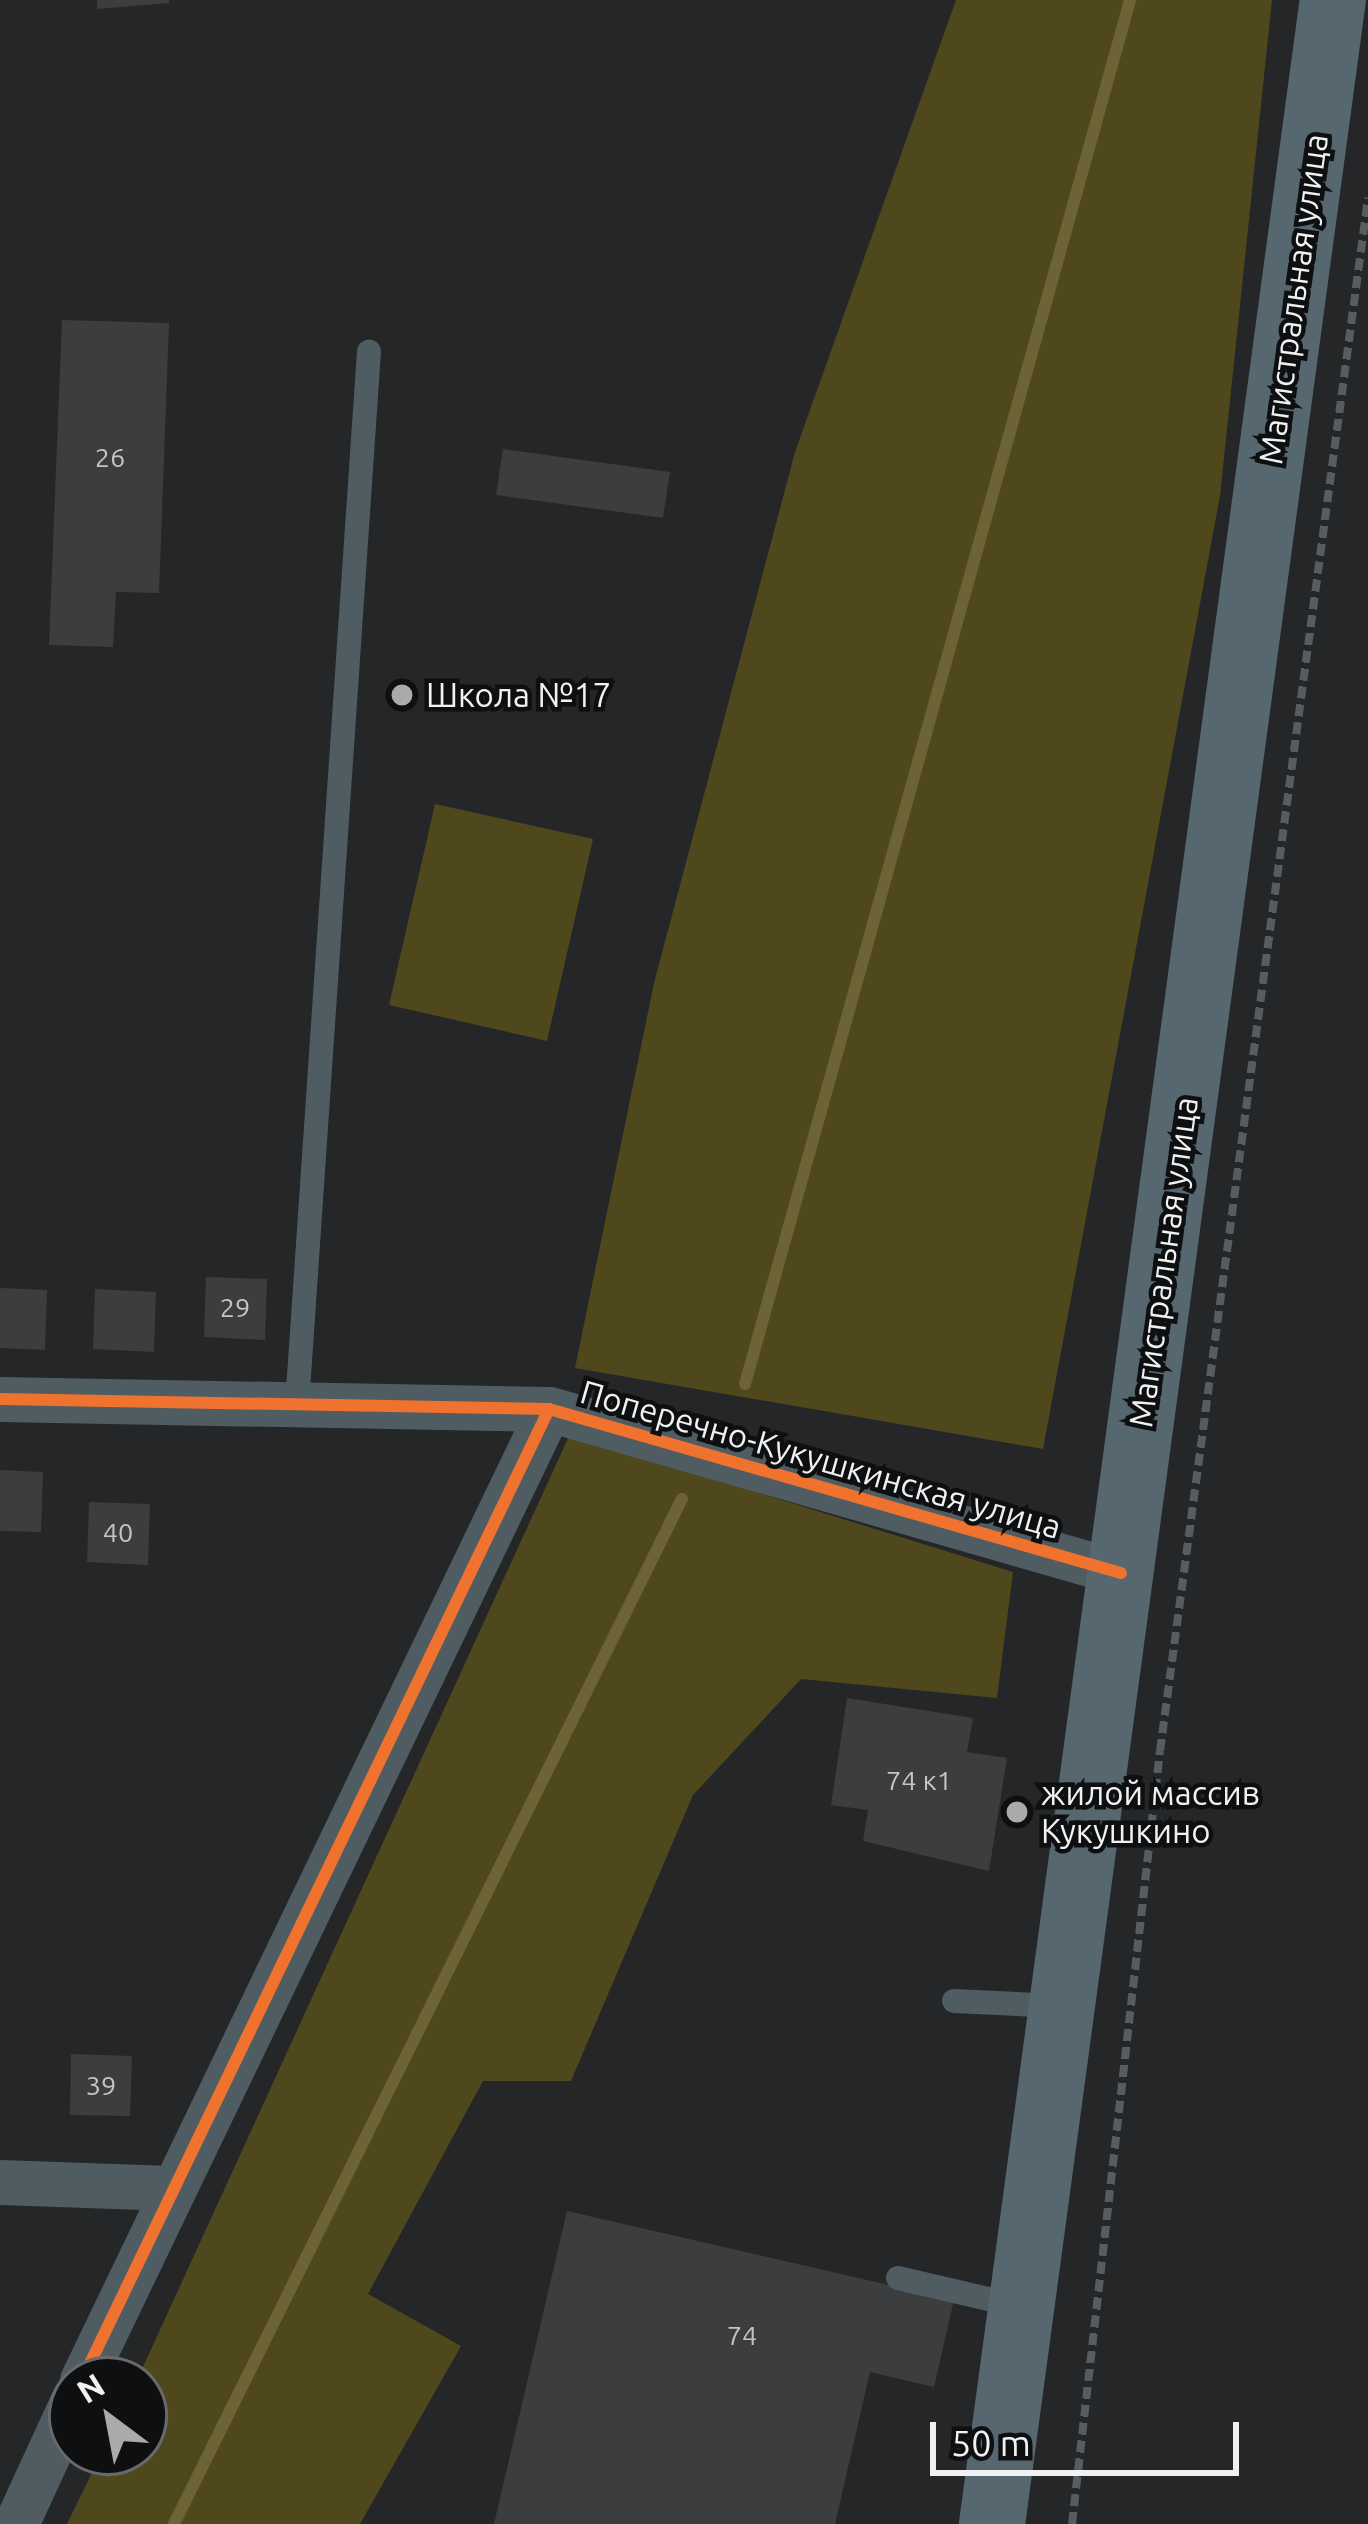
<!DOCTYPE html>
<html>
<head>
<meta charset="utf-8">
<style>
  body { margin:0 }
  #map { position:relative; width:1368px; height:2524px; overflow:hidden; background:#252627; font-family:Ubuntu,sans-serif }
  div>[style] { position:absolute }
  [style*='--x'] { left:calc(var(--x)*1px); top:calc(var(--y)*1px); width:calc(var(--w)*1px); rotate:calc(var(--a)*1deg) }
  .green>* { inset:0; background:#4f481d }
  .stream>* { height:12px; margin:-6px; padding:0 6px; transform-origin:6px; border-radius:6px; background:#6d6436 }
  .building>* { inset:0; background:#3c3d3e }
  .path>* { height:8px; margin-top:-4px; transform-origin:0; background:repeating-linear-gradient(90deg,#555d61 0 12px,transparent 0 18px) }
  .service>* { height:24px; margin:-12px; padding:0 12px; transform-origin:12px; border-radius:12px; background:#4f5c62 }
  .minor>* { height:45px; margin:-22.5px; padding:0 22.5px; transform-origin:22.5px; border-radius:22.5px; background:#4f5c62 }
  .secondary>* { height:66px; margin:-33px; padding:0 33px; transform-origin:33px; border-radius:33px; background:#57676f }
  .cycleway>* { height:12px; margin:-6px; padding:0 6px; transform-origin:6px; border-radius:6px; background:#ef722f }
  .dots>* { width:33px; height:33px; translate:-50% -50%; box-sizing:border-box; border:6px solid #0e0f10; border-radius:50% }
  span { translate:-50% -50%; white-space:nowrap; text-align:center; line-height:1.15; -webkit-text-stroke:9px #0e0f10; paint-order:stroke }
  .number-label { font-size:27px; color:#c3c4c6 }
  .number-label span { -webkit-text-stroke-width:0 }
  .street-label { font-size:33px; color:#f0f1f3 }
  .poi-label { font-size:33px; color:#f0f1f3 }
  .left { translate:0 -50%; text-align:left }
  .north { position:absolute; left:48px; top:2356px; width:120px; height:120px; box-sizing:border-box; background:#0e0f10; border:3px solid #68696b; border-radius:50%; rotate:328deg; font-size:33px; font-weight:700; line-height:48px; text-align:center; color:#f0f1f3 }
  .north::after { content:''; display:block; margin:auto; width:42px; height:54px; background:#a9aaac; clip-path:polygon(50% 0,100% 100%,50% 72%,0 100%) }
  .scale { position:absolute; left:930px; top:2422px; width:309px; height:54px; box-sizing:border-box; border:6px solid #f0f1f3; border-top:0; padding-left:15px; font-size:36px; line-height:42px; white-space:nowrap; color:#f0f1f3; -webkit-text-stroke:9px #0e0f10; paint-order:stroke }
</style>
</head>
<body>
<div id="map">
  <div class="green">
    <i style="clip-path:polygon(956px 0,1272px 0,1220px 496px,1043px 1449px,575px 1368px,654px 983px,795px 452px)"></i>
    <i style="clip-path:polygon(435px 804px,593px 839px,547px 1041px,389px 1005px)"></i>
    <i style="clip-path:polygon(570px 1434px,1013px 1572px,997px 1698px,801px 1679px,693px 1795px,571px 2081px,483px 2081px,368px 2294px,461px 2346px,360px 2524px,67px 2524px,102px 2452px,144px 2452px,137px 2380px)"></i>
  </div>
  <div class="stream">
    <i style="--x:745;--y:1384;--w:1437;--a:-74.45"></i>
    <i style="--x:174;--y:2524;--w:1144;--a:-63.64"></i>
  </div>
  <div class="building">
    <i style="clip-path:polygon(97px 0,169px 0,169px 3px,97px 9px)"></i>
    <i style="clip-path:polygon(62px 320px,169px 323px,159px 593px,116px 592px,113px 647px,49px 645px)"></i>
    <i style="clip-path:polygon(503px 449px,670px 472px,663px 518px,496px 495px)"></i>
    <i style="clip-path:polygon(206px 1277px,267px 1279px,265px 1340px,204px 1337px)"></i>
    <i style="clip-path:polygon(0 1288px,47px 1290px,45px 1350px,0 1348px)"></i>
    <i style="clip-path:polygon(95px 1289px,156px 1292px,154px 1352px,93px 1349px)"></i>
    <i style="clip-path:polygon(0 1470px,43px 1472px,41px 1532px,0 1531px)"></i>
    <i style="clip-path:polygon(89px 1502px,150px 1504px,148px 1565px,87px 1562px)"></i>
    <i style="clip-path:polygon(847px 1698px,973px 1718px,967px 1752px,1007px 1758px,989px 1871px,863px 1841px,868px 1810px,831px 1805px)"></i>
    <i style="clip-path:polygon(71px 2054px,132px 2056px,130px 2116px,70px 2115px)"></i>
    <i style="clip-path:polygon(567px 2211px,954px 2300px,934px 2387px,870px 2372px,835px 2524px,494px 2524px)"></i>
  </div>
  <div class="path">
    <i style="--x:1072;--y:2524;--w:778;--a:-83.51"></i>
    <i style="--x:1160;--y:1751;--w:1567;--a:-82.37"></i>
  </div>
  <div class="service">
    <i style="--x:297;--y:1405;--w:1056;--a:-86.09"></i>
    <i style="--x:954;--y:2001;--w:105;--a:2.7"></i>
    <i style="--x:898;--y:2278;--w:123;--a:13.1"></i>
  </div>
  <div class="minor">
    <i style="--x:0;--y:1399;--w:549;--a:1.04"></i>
    <i style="--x:549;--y:1409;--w:595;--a:16"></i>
    <i style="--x:0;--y:2182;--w:171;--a:2"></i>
    <i style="--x:82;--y:2380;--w:1077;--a:-64.31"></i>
    <i style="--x:16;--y:2524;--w:134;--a:-65.3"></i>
  </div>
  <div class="secondary">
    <i style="--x:992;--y:2524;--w:2547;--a:-82.31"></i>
  </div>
  <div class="cycleway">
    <i style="--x:0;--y:1399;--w:549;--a:1.04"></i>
    <i style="--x:549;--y:1409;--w:595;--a:16"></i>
    <i style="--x:82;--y:2380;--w:1077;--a:-64.31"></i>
  </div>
  <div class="dots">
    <i style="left:402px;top:695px;background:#a9aaac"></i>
    <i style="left:1017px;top:1812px;background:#a9aaac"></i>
  </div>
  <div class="number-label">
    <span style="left:110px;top:458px">26</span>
    <span style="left:235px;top:1308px">29</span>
    <span style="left:118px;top:1533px">40</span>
    <span style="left:919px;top:1781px">74 к1</span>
    <span style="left:101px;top:2086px">39</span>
    <span style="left:742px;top:2336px">74</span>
  </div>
  <div class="street-label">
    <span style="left:1293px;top:299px;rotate:-82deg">Магистральная улица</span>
    <span style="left:1163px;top:1262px;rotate:-82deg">Магистральная улица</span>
    <span style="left:821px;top:1459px;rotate:16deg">Поперечно-Кукушкинская улица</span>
  </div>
  <div class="poi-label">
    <span class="left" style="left:426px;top:695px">Школа №17</span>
    <span class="left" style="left:1041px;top:1812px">жилой массив<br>Кукушкино</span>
  </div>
  <div class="north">N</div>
  <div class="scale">50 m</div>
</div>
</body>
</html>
